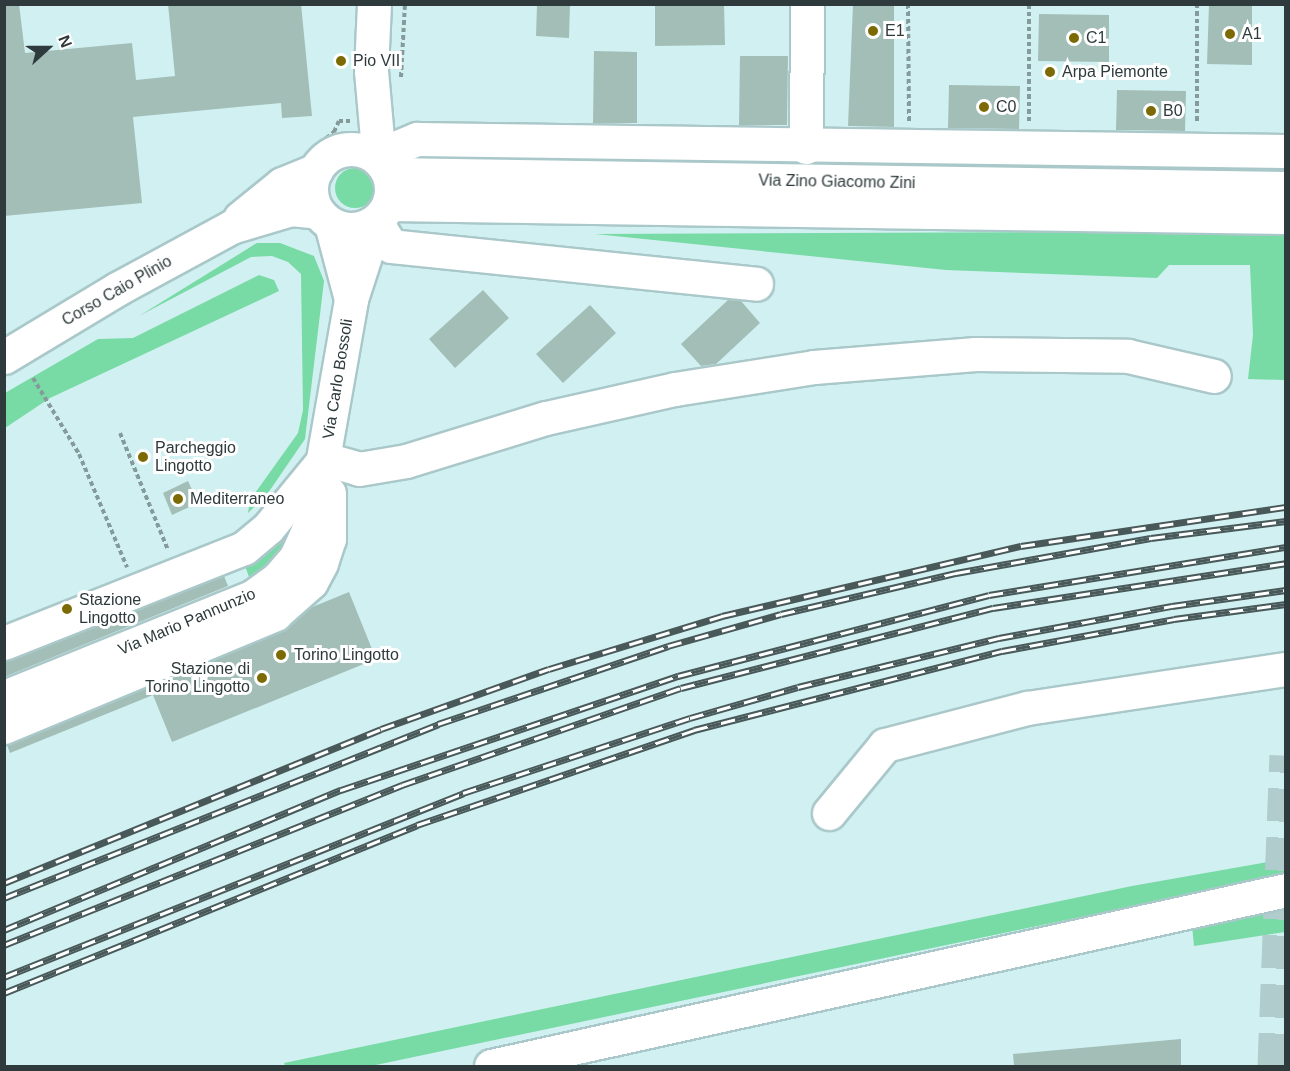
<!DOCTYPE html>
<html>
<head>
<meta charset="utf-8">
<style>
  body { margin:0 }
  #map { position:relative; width:1290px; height:1071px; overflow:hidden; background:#d1f0f1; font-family:Arial,sans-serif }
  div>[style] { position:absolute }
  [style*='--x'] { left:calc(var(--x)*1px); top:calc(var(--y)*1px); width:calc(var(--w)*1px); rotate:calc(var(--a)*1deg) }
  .green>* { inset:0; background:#78daa5 }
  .round { border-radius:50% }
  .building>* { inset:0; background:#a2beb7 }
  .major-tunnel>* { height:33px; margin-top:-16.5px; transform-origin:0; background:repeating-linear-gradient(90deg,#b0cccd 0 33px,transparent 0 49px) }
  .path>* { height:4px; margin-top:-2px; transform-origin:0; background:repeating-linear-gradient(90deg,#849a9b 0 4.5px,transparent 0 7.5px) }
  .roads { filter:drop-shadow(2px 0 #aac8c9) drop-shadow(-2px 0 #aac8c9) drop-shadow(0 2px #aac8c9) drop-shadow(0 -2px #aac8c9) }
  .minor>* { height:33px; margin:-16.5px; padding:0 16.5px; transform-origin:16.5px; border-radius:16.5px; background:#fff }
  .minor>.ring { margin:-16.5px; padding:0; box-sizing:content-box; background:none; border:33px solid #fff; border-radius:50% }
  .rail>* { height:7px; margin-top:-3.5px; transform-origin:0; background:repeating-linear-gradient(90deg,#fff 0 14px,#495859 0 28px); box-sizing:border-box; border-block:2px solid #495859 }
  .dots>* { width:16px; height:16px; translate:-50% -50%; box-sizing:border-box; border:3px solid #fff; border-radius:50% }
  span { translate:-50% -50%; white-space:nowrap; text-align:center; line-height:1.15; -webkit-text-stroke:6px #fff; paint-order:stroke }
  .poi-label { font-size:16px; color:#2e3a3b }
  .left { translate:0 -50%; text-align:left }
  .right { translate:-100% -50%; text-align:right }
  .street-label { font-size:16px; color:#2e3a3b }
  .frame { position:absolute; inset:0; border:6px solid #2e3a3b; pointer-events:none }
  .north { position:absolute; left:18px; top:18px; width:60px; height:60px; -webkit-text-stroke:4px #fff; paint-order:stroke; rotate:69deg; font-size:16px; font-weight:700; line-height:24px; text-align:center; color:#2e3a3b }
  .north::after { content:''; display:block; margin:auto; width:21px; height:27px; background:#2e3a3b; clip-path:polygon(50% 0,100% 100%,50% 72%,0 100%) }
</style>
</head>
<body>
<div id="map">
  <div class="green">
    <i class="round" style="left:335px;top:168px;width:40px;height:40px"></i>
    <i style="clip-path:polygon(1285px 231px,1284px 380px,1248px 379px,1253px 335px,1250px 265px,1169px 265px,1157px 278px,946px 270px,595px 234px)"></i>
    <i style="clip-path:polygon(257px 243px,280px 243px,314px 256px,324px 281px,305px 439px,268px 493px,248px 513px,250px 500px,298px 433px,303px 410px,301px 274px,288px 262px,272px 256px,251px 257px,139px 316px)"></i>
    <i style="clip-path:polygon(259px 275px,274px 280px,279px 291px,50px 398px,5px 428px,5px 393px,98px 339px,133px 338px)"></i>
    <i style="clip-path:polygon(297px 501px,294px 542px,252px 585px,241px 555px)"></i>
    <i style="clip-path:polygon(1285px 859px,1285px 874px,371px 1066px,285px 1066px,284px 1063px,1132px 886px)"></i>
    <i style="clip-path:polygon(1285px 905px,1285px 932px,1194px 946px,1192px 925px)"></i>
  </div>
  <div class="building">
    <i style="clip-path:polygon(4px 4px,19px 4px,25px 53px,132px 43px,136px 80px,175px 76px,168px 4px,301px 4px,312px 116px,282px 118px,281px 103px,133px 117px,142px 203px,4px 216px)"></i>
    <i style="clip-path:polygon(537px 4px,570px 4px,569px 38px,536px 36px)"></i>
    <i style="clip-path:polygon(655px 4px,724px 4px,725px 45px,655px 46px)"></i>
    <i style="clip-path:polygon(853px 4px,894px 4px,894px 127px,848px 126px)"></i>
    <i style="clip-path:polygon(1209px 4px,1252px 4px,1252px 65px,1207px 64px)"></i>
    <i style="clip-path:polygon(1039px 14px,1109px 15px,1109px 62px,1038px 61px)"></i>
    <i style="clip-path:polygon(594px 51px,637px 52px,637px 123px,593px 123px)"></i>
    <i style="clip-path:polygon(740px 56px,788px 56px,787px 125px,739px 125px)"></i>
    <i style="clip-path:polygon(949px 85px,1020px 86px,1019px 129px,948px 128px)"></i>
    <i style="clip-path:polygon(1117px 90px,1186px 91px,1185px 131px,1116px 130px)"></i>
    <i style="clip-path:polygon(483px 290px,509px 318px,455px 368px,429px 339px)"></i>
    <i style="clip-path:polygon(728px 300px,741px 301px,760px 323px,716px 364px,701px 366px,681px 344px)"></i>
    <i style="clip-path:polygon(590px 305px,616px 333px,563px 383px,536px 354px)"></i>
    <i style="clip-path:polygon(188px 481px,198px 503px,172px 515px,163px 493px)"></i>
    <i style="clip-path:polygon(224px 576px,228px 586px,4px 677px,4px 661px)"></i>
    <i style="clip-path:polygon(349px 592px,376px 659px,172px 742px,153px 695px,10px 753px,7px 745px,282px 631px,310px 608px)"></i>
    <i style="clip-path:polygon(1181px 1039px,1181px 1066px,1014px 1066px,1013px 1054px)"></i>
  </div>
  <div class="major-tunnel">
    <i style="--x:1274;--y:1066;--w:311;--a:-87.8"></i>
  </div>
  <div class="path">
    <i style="--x:908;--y:4;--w:117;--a:89.5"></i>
    <i style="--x:1197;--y:4;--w:120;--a:90"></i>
    <i style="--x:401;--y:77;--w:73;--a:-86.9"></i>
    <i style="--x:1029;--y:121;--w:117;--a:-90"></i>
    <i style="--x:320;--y:143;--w:18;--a:-38"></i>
    <i style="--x:334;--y:132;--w:12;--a:-66"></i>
    <i style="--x:339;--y:121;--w:11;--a:0"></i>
    <i style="--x:33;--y:378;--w:89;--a:58.8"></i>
    <i style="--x:79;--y:454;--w:123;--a:67"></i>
    <i style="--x:120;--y:433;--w:126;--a:67.7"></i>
  </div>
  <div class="roads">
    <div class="minor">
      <i style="--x:374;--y:4;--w:67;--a:92.6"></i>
      <i style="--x:371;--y:71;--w:89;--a:84.9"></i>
      <i style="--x:806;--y:147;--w:143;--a:-89.6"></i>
      <i class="ring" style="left:311px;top:149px;width:47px;height:47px"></i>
      <i style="--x:383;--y:164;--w:18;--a:-56"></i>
      <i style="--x:393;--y:149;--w:26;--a:-23"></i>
      <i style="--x:417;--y:139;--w:869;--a:0.79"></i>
      <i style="--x:389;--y:174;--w:897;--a:0.89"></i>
      <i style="--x:389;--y:204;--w:897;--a:0.83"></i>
      <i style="--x:240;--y:218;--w:54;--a:-39"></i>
      <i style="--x:282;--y:184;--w:37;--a:-22"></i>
      <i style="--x:376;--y:222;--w:28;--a:58"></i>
      <i style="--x:391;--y:246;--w:367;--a:5.9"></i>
      <i style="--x:331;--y:224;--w:78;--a:75.1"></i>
      <i style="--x:4;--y:357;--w:132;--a:-31"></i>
      <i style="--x:117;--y:289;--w:130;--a:-28.5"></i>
      <i style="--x:231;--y:227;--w:63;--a:-16.7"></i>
      <i style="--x:291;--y:209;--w:27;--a:6"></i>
      <i style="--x:325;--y:459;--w:35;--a:16"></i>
      <i style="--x:359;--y:469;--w:48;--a:-9.7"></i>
      <i style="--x:406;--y:461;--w:146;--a:-17.1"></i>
      <i style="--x:546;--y:418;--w:132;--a:-12.7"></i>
      <i style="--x:675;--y:389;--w:141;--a:-9"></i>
      <i style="--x:814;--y:367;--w:162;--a:-4.6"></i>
      <i style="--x:975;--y:354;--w:153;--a:0.7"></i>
      <i style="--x:1128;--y:356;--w:88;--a:13.1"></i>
      <i style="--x:4;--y:643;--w:258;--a:-21.6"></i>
      <i style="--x:244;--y:548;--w:31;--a:-40"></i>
      <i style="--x:268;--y:528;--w:85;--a:-50.7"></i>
      <i style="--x:4;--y:697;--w:267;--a:-22"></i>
      <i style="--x:252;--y:597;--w:31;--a:-36"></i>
      <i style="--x:277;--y:579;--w:29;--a:-49"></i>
      <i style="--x:296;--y:557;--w:39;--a:-66"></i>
      <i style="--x:312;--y:521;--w:225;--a:-80"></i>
      <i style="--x:351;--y:299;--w:81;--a:-72"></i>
      <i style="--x:4;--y:727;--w:294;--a:-22.6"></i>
      <i style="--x:275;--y:614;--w:48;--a:-41.6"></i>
      <i style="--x:311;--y:582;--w:21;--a:-62"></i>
      <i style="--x:321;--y:563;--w:25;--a:-72"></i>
      <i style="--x:329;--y:539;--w:46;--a:-90"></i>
      <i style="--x:829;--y:813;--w:88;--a:-50.5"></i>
      <i style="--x:885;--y:745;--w:147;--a:-14.6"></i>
      <i style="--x:1027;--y:708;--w:262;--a:-8.6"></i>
      <i style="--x:491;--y:1066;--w:814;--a:-12.48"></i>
    </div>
  </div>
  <div class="rail">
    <i style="--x:4;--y:883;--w:407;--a:-22.2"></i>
    <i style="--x:381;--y:729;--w:178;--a:-19.7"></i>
    <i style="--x:549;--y:669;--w:181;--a:-17"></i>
    <i style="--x:722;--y:616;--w:307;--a:-13.2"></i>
    <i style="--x:1021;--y:546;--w:268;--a:-8.4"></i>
    <i style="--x:4;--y:898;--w:468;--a:-21.8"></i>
    <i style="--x:438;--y:724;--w:243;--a:-18.7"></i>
    <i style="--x:668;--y:646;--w:117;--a:-15.8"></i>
    <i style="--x:781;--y:614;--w:180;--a:-13.2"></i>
    <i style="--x:956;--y:573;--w:198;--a:-10.2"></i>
    <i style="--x:1151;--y:538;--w:136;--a:-7.2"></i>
    <i style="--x:4;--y:930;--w:365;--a:-22.6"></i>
    <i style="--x:341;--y:790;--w:356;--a:-18.7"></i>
    <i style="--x:678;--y:676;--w:321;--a:-14.6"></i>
    <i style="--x:989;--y:595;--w:301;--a:-9.2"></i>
    <i style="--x:4;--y:945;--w:429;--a:-21.9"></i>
    <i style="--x:402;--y:785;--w:295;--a:-19.2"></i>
    <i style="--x:681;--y:688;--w:322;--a:-14.4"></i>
    <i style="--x:993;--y:608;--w:296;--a:-8.7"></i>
    <i style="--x:4;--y:977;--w:495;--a:-21.8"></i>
    <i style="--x:463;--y:793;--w:239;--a:-18.3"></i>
    <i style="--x:690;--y:718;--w:112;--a:-16"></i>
    <i style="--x:798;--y:687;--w:207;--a:-13.7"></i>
    <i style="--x:999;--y:638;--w:176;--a:-10.5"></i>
    <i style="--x:1172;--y:606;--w:115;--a:-8"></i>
    <i style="--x:4;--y:993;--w:446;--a:-22.1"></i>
    <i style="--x:417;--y:825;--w:293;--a:-18.9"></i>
    <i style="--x:694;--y:730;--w:318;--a:-14.4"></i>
    <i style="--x:1002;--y:651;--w:175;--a:-10.5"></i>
    <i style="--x:1174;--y:619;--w:113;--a:-7.6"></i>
  </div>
  <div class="dots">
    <i style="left:873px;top:31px;background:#7c6b04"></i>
    <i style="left:1230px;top:34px;background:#7c6b04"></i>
    <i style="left:1074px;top:38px;background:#7c6b04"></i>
    <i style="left:341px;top:61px;background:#7c6b04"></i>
    <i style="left:1050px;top:72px;background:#7c6b04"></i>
    <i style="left:984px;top:107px;background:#7c6b04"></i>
    <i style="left:1151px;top:111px;background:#7c6b04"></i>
    <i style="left:143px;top:457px;background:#7c6b04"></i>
    <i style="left:178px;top:499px;background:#7c6b04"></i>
    <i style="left:67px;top:609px;background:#7c6b04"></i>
    <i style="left:281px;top:655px;background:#7c6b04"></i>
    <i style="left:262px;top:678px;background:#7c6b04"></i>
  </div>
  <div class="poi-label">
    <span class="left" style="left:885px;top:31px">E1</span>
    <span class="left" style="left:1242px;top:34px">A1</span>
    <span class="left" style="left:1086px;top:38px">C1</span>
    <span class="left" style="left:353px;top:61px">Pio VII</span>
    <span class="left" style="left:1062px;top:72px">Arpa Piemonte</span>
    <span class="left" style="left:996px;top:107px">C0</span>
    <span class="left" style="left:1163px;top:111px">B0</span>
    <span class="left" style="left:155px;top:457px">Parcheggio<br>Lingotto</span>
    <span class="left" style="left:190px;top:499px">Mediterraneo</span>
    <span class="left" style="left:79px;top:609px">Stazione<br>Lingotto</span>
    <span class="left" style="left:294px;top:655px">Torino Lingotto</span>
    <span class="right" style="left:250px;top:678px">Stazione di<br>Torino Lingotto</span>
  </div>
  <div class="street-label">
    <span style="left:837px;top:182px;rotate:1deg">Via Zino Giacomo Zini</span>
    <span style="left:117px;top:291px;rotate:-30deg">Corso Caio Plinio</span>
    <span style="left:338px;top:379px;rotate:-81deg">Via Carlo Bossoli</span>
    <span style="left:187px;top:622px;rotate:-23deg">Via Mario Pannunzio</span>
  </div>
  <div class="frame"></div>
  <div class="north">N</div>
</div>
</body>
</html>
